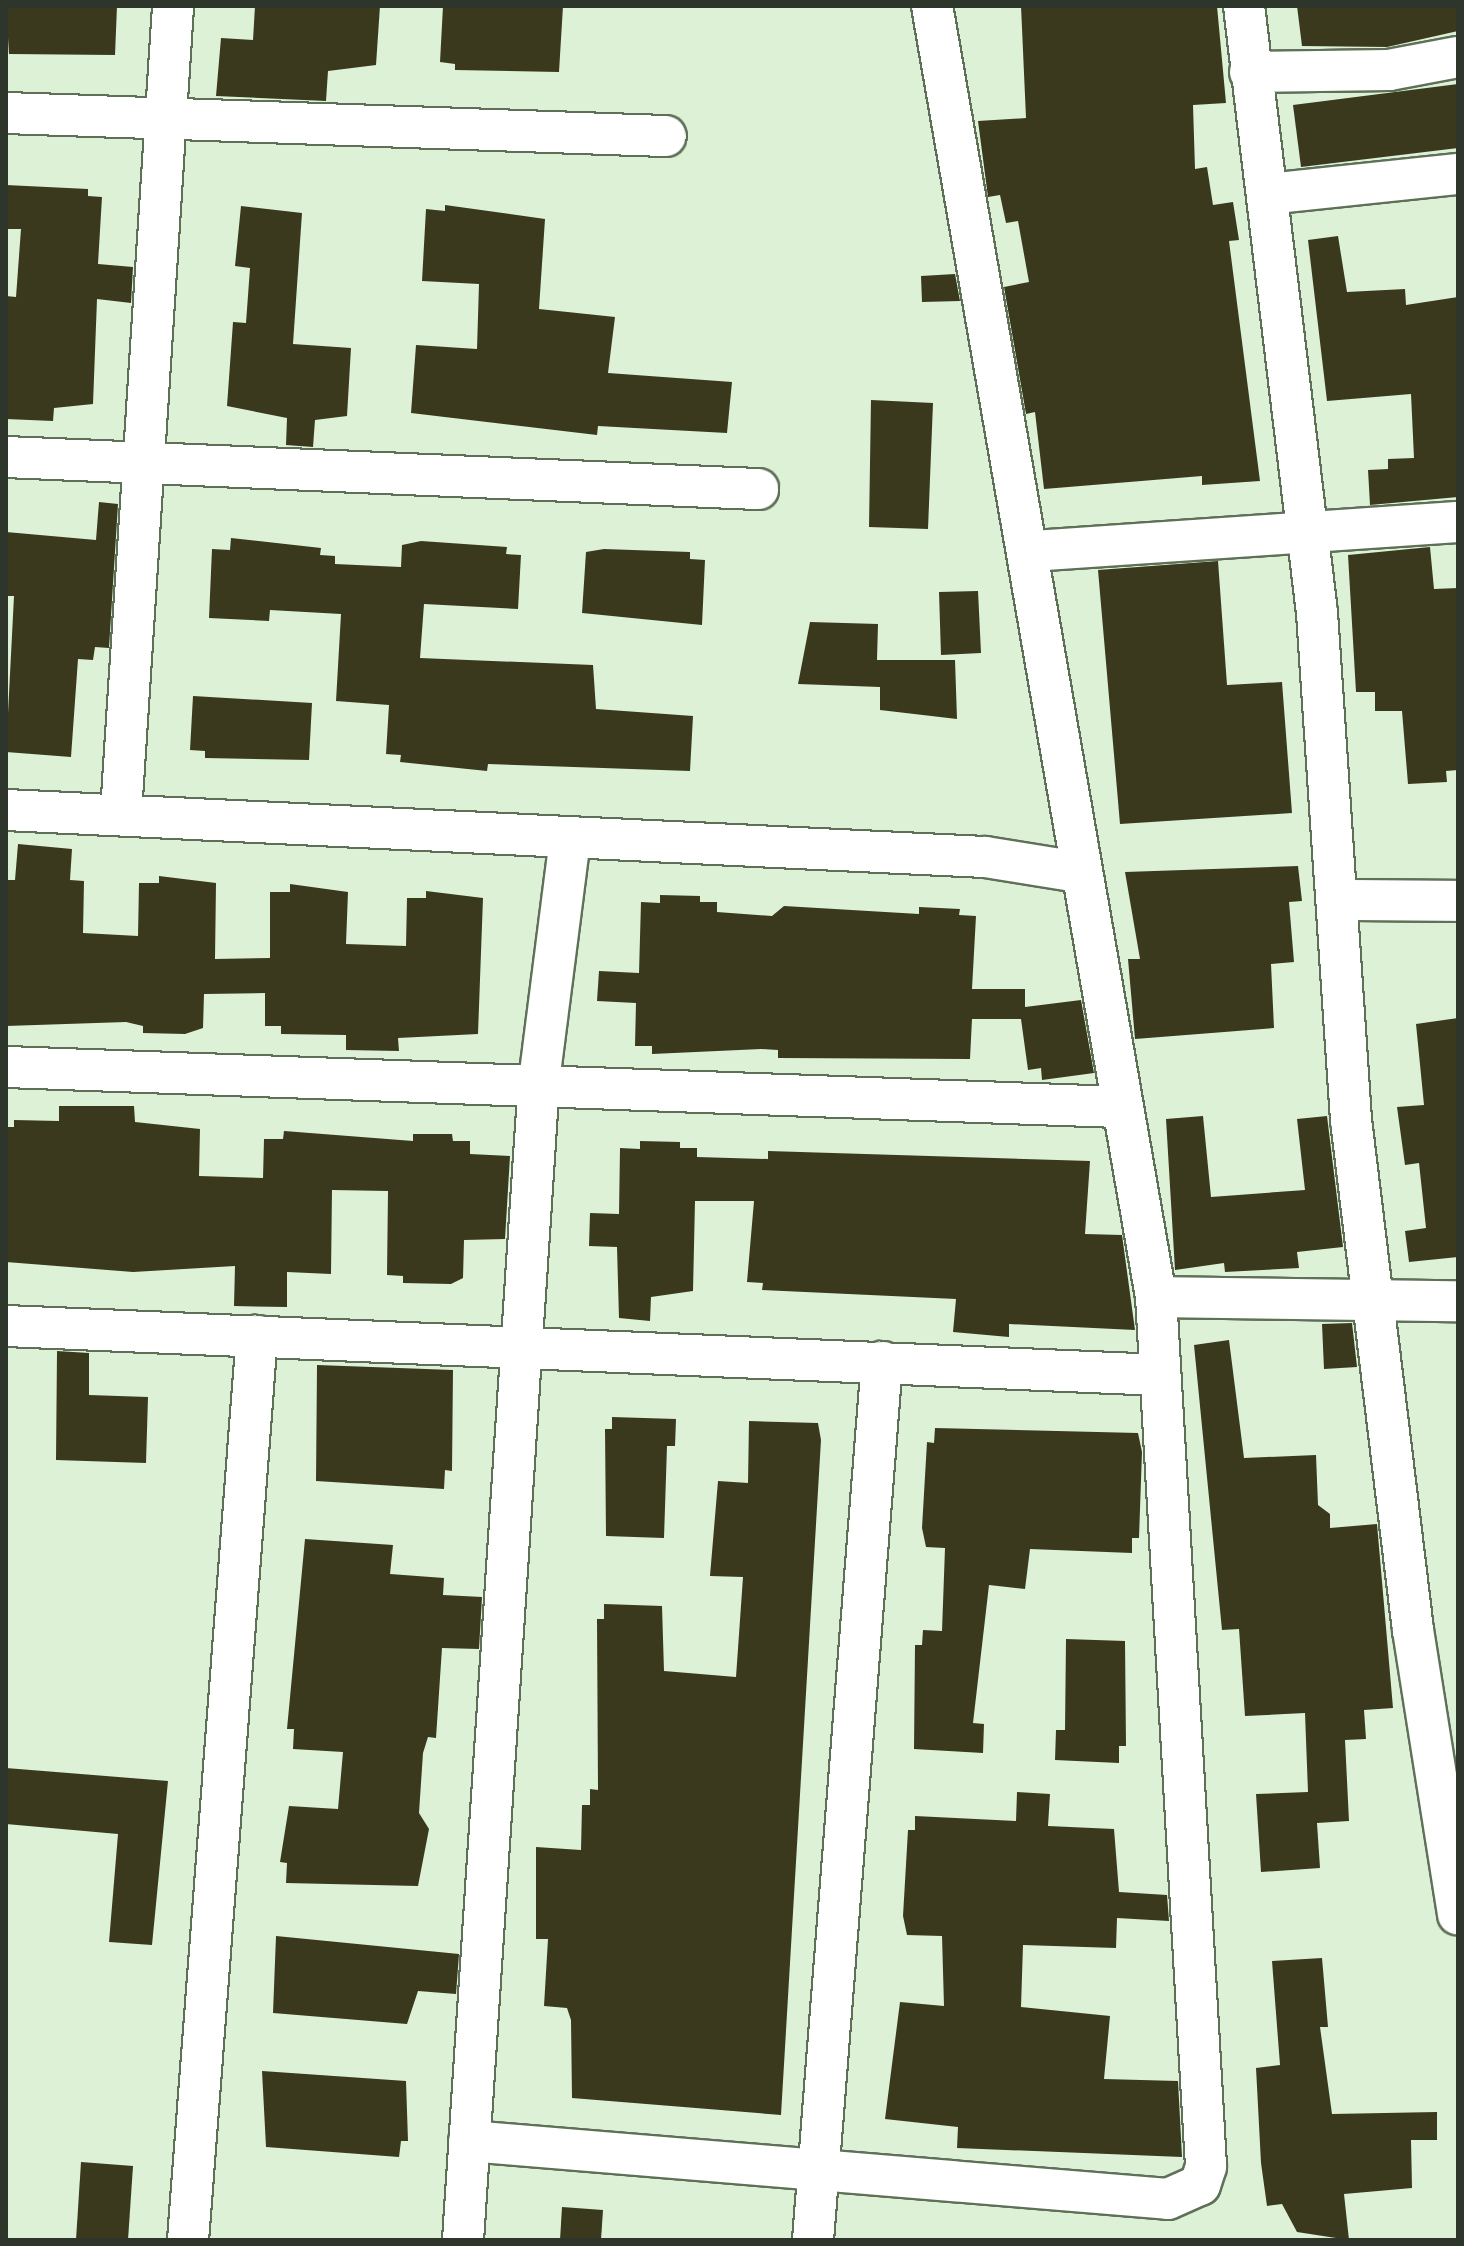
<!DOCTYPE html>
<html>
<head>
<meta charset="utf-8">
<style>
  body { margin:0 }
  #map { position:relative; width:1464px; height:2246px; overflow:hidden; background:#dcf1d5; font-family:"Roboto Serif",serif }
  div>[style] { position:absolute }
  [style*='--x'] { left:calc(var(--x)*1px); top:calc(var(--y)*1px); width:calc(var(--w)*1px); rotate:calc(var(--a)*1deg) }
  .building>* { inset:0; background:#3a391d }
  .roads { filter:drop-shadow(2px 0 #5e7057) drop-shadow(-2px 0 #5e7057) drop-shadow(0 2px #5e7057) drop-shadow(0 -2px #5e7057) }
  .minor>* { height:40px; margin:-20px; padding:0 20px; transform-origin:20px; border-radius:20px; background:#fff }
  span { translate:-50% -50%; white-space:nowrap; text-align:center; line-height:1.15; -webkit-text-stroke:8px #fff; paint-order:stroke }
  .frame { position:absolute; inset:0; border:8px solid #2e362c; pointer-events:none }
</style>
</head>
<body>
<div id="map">
  <div class="building">
    <i style="clip-path:polygon(6px 6px,117px 6px,115px 55px,9px 54px)"></i>
    <i style="clip-path:polygon(255px 6px,380px 6px,376px 65px,328px 71px,326px 101px,216px 96px,221px 38px,253px 40px)"></i>
    <i style="clip-path:polygon(443px 6px,563px 6px,559px 72px,455px 70px,455px 64px,440px 62px)"></i>
    <i style="clip-path:polygon(1021px 6px,1217px 6px,1226px 103px,1193px 105px,1195px 169px,1207px 167px,1213px 205px,1233px 202px,1239px 240px,1229px 241px,1260px 481px,1202px 485px,1202px 476px,1044px 489px,1035px 412px,1026px 414px,1004px 287px,1029px 282px,1018px 221px,1006px 223px,1000px 195px,988px 197px,978px 121px,1026px 118px)"></i>
    <i style="clip-path:polygon(1297px 6px,1458px 6px,1458px 31px,1387px 47px,1302px 46px)"></i>
    <i style="clip-path:polygon(1458px 84px,1458px 148px,1301px 167px,1293px 105px)"></i>
    <i style="clip-path:polygon(6px 185px,88px 189px,88px 196px,102px 197px,98px 264px,133px 267px,131px 303px,97px 299px,93px 404px,54px 408px,53px 421px,6px 419px,6px 296px,16px 297px,21px 229px,6px 229px)"></i>
    <i style="clip-path:polygon(445px 205px,545px 219px,539px 309px,615px 317px,608px 373px,732px 382px,727px 433px,598px 426px,597px 435px,411px 413px,416px 345px,477px 349px,479px 284px,422px 281px,426px 209px,445px 211px)"></i>
    <i style="clip-path:polygon(241px 206px,302px 213px,293px 344px,351px 348px,347px 416px,315px 420px,313px 447px,286px 445px,287px 418px,227px 406px,233px 322px,246px 323px,250px 268px,235px 266px)"></i>
    <i style="clip-path:polygon(1338px 236px,1347px 292px,1405px 289px,1406px 305px,1458px 297px,1458px 497px,1370px 505px,1368px 470px,1388px 469px,1388px 459px,1414px 458px,1411px 394px,1327px 401px,1308px 240px)"></i>
    <i style="clip-path:polygon(955px 274px,960px 301px,922px 302px,921px 276px)"></i>
    <i style="clip-path:polygon(871px 400px,933px 403px,928px 529px,869px 527px)"></i>
    <i style="clip-path:polygon(99px 502px,118px 504px,109px 648px,95px 647px,93px 660px,78px 659px,71px 757px,6px 752px,14px 596px,6px 596px,6px 532px,96px 540px)"></i>
    <i style="clip-path:polygon(231px 538px,321px 548px,320px 555px,335px 556px,335px 564px,401px 567px,402px 545px,421px 541px,507px 547px,506px 554px,521px 555px,518px 609px,424px 604px,420px 658px,593px 665px,596px 709px,693px 716px,690px 771px,488px 764px,487px 771px,400px 762px,401px 755px,386px 754px,389px 705px,336px 701px,341px 614px,270px 610px,269px 621px,209px 618px,212px 549px,230px 550px)"></i>
    <i style="clip-path:polygon(1430px 547px,1434px 589px,1458px 588px,1458px 770px,1446px 771px,1447px 782px,1408px 784px,1402px 711px,1375px 711px,1375px 692px,1356px 692px,1348px 555px)"></i>
    <i style="clip-path:polygon(604px 549px,690px 552px,690px 559px,705px 560px,702px 625px,582px 613px,586px 552px)"></i>
    <i style="clip-path:polygon(1218px 561px,1227px 685px,1282px 682px,1292px 813px,1120px 824px,1098px 570px)"></i>
    <i style="clip-path:polygon(978px 591px,981px 653px,941px 655px,939px 592px)"></i>
    <i style="clip-path:polygon(810px 622px,878px 624px,877px 660px,955px 660px,957px 719px,880px 710px,880px 687px,798px 684px)"></i>
    <i style="clip-path:polygon(193px 696px,312px 703px,309px 760px,205px 758px,205px 751px,190px 750px)"></i>
    <i style="clip-path:polygon(18px 844px,72px 849px,70px 880px,84px 881px,83px 933px,138px 936px,139px 883px,159px 883px,159px 876px,216px 883px,215px 959px,270px 958px,270px 892px,290px 892px,290px 884px,348px 892px,346px 944px,406px 946px,407px 898px,426px 898px,426px 891px,483px 898px,478px 1034px,398px 1038px,399px 1051px,346px 1050px,346px 1035px,281px 1034px,281px 1026px,265px 1026px,265px 993px,204px 994px,203px 1028px,185px 1034px,143px 1033px,143px 1026px,126px 1022px,6px 1026px,6px 880px,15px 880px)"></i>
    <i style="clip-path:polygon(1298px 866px,1302px 901px,1289px 902px,1294px 962px,1271px 964px,1274px 1028px,1135px 1039px,1128px 959px,1140px 959px,1125px 872px)"></i>
    <i style="clip-path:polygon(660px 895px,700px 896px,700px 902px,717px 902px,717px 912px,772px 916px,784px 906px,919px 914px,919px 907px,960px 909px,959px 915px,976px 916px,972px 989px,1025px 989px,1025px 1007px,1081px 1000px,1094px 1073px,1042px 1080px,1041px 1068px,1028px 1070px,1021px 1019px,972px 1019px,970px 1059px,778px 1058px,778px 1050px,761px 1049px,652px 1054px,652px 1046px,635px 1046px,636px 1003px,597px 1001px,599px 971px,639px 973px,641px 902px,660px 903px)"></i>
    <i style="clip-path:polygon(1458px 1018px,1458px 1257px,1409px 1262px,1405px 1231px,1426px 1228px,1419px 1163px,1405px 1165px,1397px 1107px,1424px 1105px,1416px 1024px)"></i>
    <i style="clip-path:polygon(59px 1106px,134px 1106px,135px 1122px,200px 1129px,199px 1176px,263px 1178px,264px 1139px,283px 1139px,284px 1131px,413px 1141px,413px 1134px,452px 1134px,453px 1141px,470px 1141px,470px 1154px,510px 1156px,505px 1239px,464px 1240px,463px 1278px,451px 1284px,403px 1283px,403px 1276px,387px 1275px,388px 1191px,332px 1190px,331px 1274px,287px 1272px,287px 1307px,234px 1306px,235px 1266px,133px 1272px,6px 1262px,6px 1127px,14px 1127px,14px 1120px,59px 1121px)"></i>
    <i style="clip-path:polygon(1203px 1116px,1211px 1197px,1305px 1190px,1297px 1119px,1327px 1116px,1343px 1247px,1297px 1252px,1299px 1268px,1225px 1272px,1224px 1263px,1175px 1270px,1166px 1119px)"></i>
    <i style="clip-path:polygon(640px 1141px,680px 1142px,680px 1148px,697px 1148px,697px 1157px,768px 1159px,768px 1151px,1090px 1161px,1085px 1234px,1122px 1235px,1135px 1330px,1009px 1324px,1009px 1337px,953px 1332px,956px 1299px,762px 1290px,763px 1283px,747px 1282px,754px 1201px,695px 1201px,693px 1291px,651px 1297px,650px 1321px,619px 1318px,617px 1247px,589px 1246px,590px 1213px,619px 1214px,620px 1148px,640px 1149px)"></i>
    <i style="clip-path:polygon(1352px 1323px,1357px 1367px,1324px 1369px,1322px 1324px)"></i>
    <i style="clip-path:polygon(1229px 1340px,1244px 1458px,1316px 1455px,1318px 1505px,1330px 1514px,1330px 1528px,1377px 1524px,1393px 1708px,1364px 1710px,1366px 1739px,1345px 1740px,1349px 1821px,1317px 1823px,1320px 1868px,1261px 1872px,1256px 1794px,1308px 1792px,1305px 1713px,1245px 1716px,1239px 1629px,1222px 1630px,1194px 1345px)"></i>
    <i style="clip-path:polygon(57px 1351px,89px 1353px,89px 1395px,148px 1397px,146px 1463px,56px 1460px)"></i>
    <i style="clip-path:polygon(317px 1365px,453px 1370px,452px 1471px,445px 1470px,444px 1489px,316px 1481px)"></i>
    <i style="clip-path:polygon(612px 1417px,676px 1419px,675px 1446px,667px 1446px,664px 1538px,606px 1536px,605px 1429px,612px 1429px)"></i>
    <i style="clip-path:polygon(749px 1421px,818px 1423px,821px 1440px,781px 2115px,572px 2098px,571px 2020px,567px 2008px,544px 2006px,548px 1939px,536px 1939px,536px 1847px,581px 1850px,582px 1805px,590px 1805px,590px 1789px,598px 1790px,597px 1619px,604px 1619px,604px 1604px,662px 1606px,664px 1671px,736px 1677px,743px 1577px,710px 1576px,718px 1481px,748px 1483px)"></i>
    <i style="clip-path:polygon(935px 1428px,1138px 1433px,1142px 1452px,1139px 1538px,1132px 1538px,1132px 1553px,1030px 1549px,1025px 1589px,989px 1585px,973px 1723px,984px 1724px,983px 1753px,914px 1749px,915px 1645px,922px 1645px,923px 1630px,942px 1631px,945px 1548px,926px 1547px,922px 1528px,927px 1442px,934px 1443px)"></i>
    <i style="clip-path:polygon(305px 1539px,393px 1545px,390px 1574px,444px 1578px,443px 1595px,482px 1597px,479px 1649px,442px 1648px,436px 1738px,428px 1737px,423px 1753px,419px 1813px,429px 1829px,418px 1886px,286px 1883px,287px 1863px,280px 1862px,289px 1806px,338px 1809px,343px 1752px,293px 1749px,294px 1729px,287px 1729px)"></i>
    <i style="clip-path:polygon(1066px 1639px,1125px 1641px,1126px 1746px,1119px 1746px,1119px 1763px,1055px 1760px,1056px 1730px,1065px 1730px)"></i>
    <i style="clip-path:polygon(6px 1768px,168px 1781px,152px 1945px,109px 1942px,118px 1834px,6px 1824px)"></i>
    <i style="clip-path:polygon(1017px 1792px,1050px 1794px,1048px 1826px,1114px 1829px,1119px 1892px,1167px 1895px,1169px 1921px,1117px 1918px,1116px 1948px,1023px 1945px,1021px 2007px,1110px 2016px,1104px 2079px,1178px 2081px,1182px 2157px,957px 2148px,958px 2127px,885px 2119px,900px 2002px,944px 2006px,942px 1936px,907px 1935px,903px 1916px,908px 1830px,915px 1830px,915px 1816px,1016px 1821px)"></i>
    <i style="clip-path:polygon(276px 1936px,459px 1954px,456px 1994px,418px 1991px,407px 2024px,273px 2013px)"></i>
    <i style="clip-path:polygon(1322px 1958px,1328px 2027px,1320px 2027px,1332px 2114px,1437px 2112px,1437px 2140px,1411px 2140px,1412px 2188px,1344px 2194px,1349px 2240px,1297px 2232px,1282px 2204px,1267px 2206px,1261px 2163px,1256px 2068px,1280px 2065px,1272px 1961px)"></i>
    <i style="clip-path:polygon(262px 2071px,406px 2081px,408px 2141px,401px 2141px,399px 2157px,266px 2147px)"></i>
    <i style="clip-path:polygon(81px 2162px,133px 2166px,128px 2240px,76px 2240px)"></i>
    <i style="clip-path:polygon(562px 2207px,603px 2210px,601px 2240px,560px 2240px)"></i>
  </div>
  <div class="roads">
    <div class="minor">
      <i style="--x:1244;--y:6;--w:611;--a:83.14"></i>
      <i style="--x:1317;--y:613;--w:508;--a:86.16"></i>
      <i style="--x:1351;--y:1120;--w:514;--a:83.07"></i>
      <i style="--x:1413;--y:1630;--w:288;--a:81"></i>
      <i style="--x:1250;--y:72;--w:139;--a:-0.8"></i>
      <i style="--x:1389;--y:70;--w:70;--a:-10.7"></i>
      <i style="--x:6;--y:113;--w:660;--a:2"></i>
      <i style="--x:1267;--y:194;--w:192;--a:-6"></i>
      <i style="--x:6;--y:457;--w:753;--a:2.44"></i>
      <i style="--x:1032;--y:551;--w:427;--a:-3.9"></i>
      <i style="--x:6;--y:810;--w:980;--a:2.75"></i>
      <i style="--x:985;--y:857;--w:95;--a:9.1"></i>
      <i style="--x:121;--y:813;--w:809;--a:-86.31"></i>
      <i style="--x:1342;--y:900;--w:116;--a:0.5"></i>
      <i style="--x:6;--y:1067;--w:1113;--a:2.06"></i>
      <i style="--x:1156;--y:1297;--w:302;--a:0.8"></i>
      <i style="--x:6;--y:1326;--w:1155;--a:2.43"></i>
      <i style="--x:469;--y:2141;--w:701;--a:4.74"></i>
      <i style="--x:1168;--y:2199;--w:35;--a:-24"></i>
      <i style="--x:1200;--y:2185;--w:20;--a:-72"></i>
      <i style="--x:1206;--y:2166;--w:870;--a:-93.29"></i>
      <i style="--x:1156;--y:1297;--w:1310;--a:-99.84"></i>
      <i style="--x:188;--y:2240;--w:907;--a:-85.64"></i>
      <i style="--x:463;--y:2240;--w:1161;--a:-86.25"></i>
      <i style="--x:539;--y:1081;--w:245;--a:-82.7"></i>
      <i style="--x:813;--y:2240;--w:881;--a:-85.51"></i>
    </div>
  </div>
  <div class="frame"></div>
</div>
</body>
</html>
